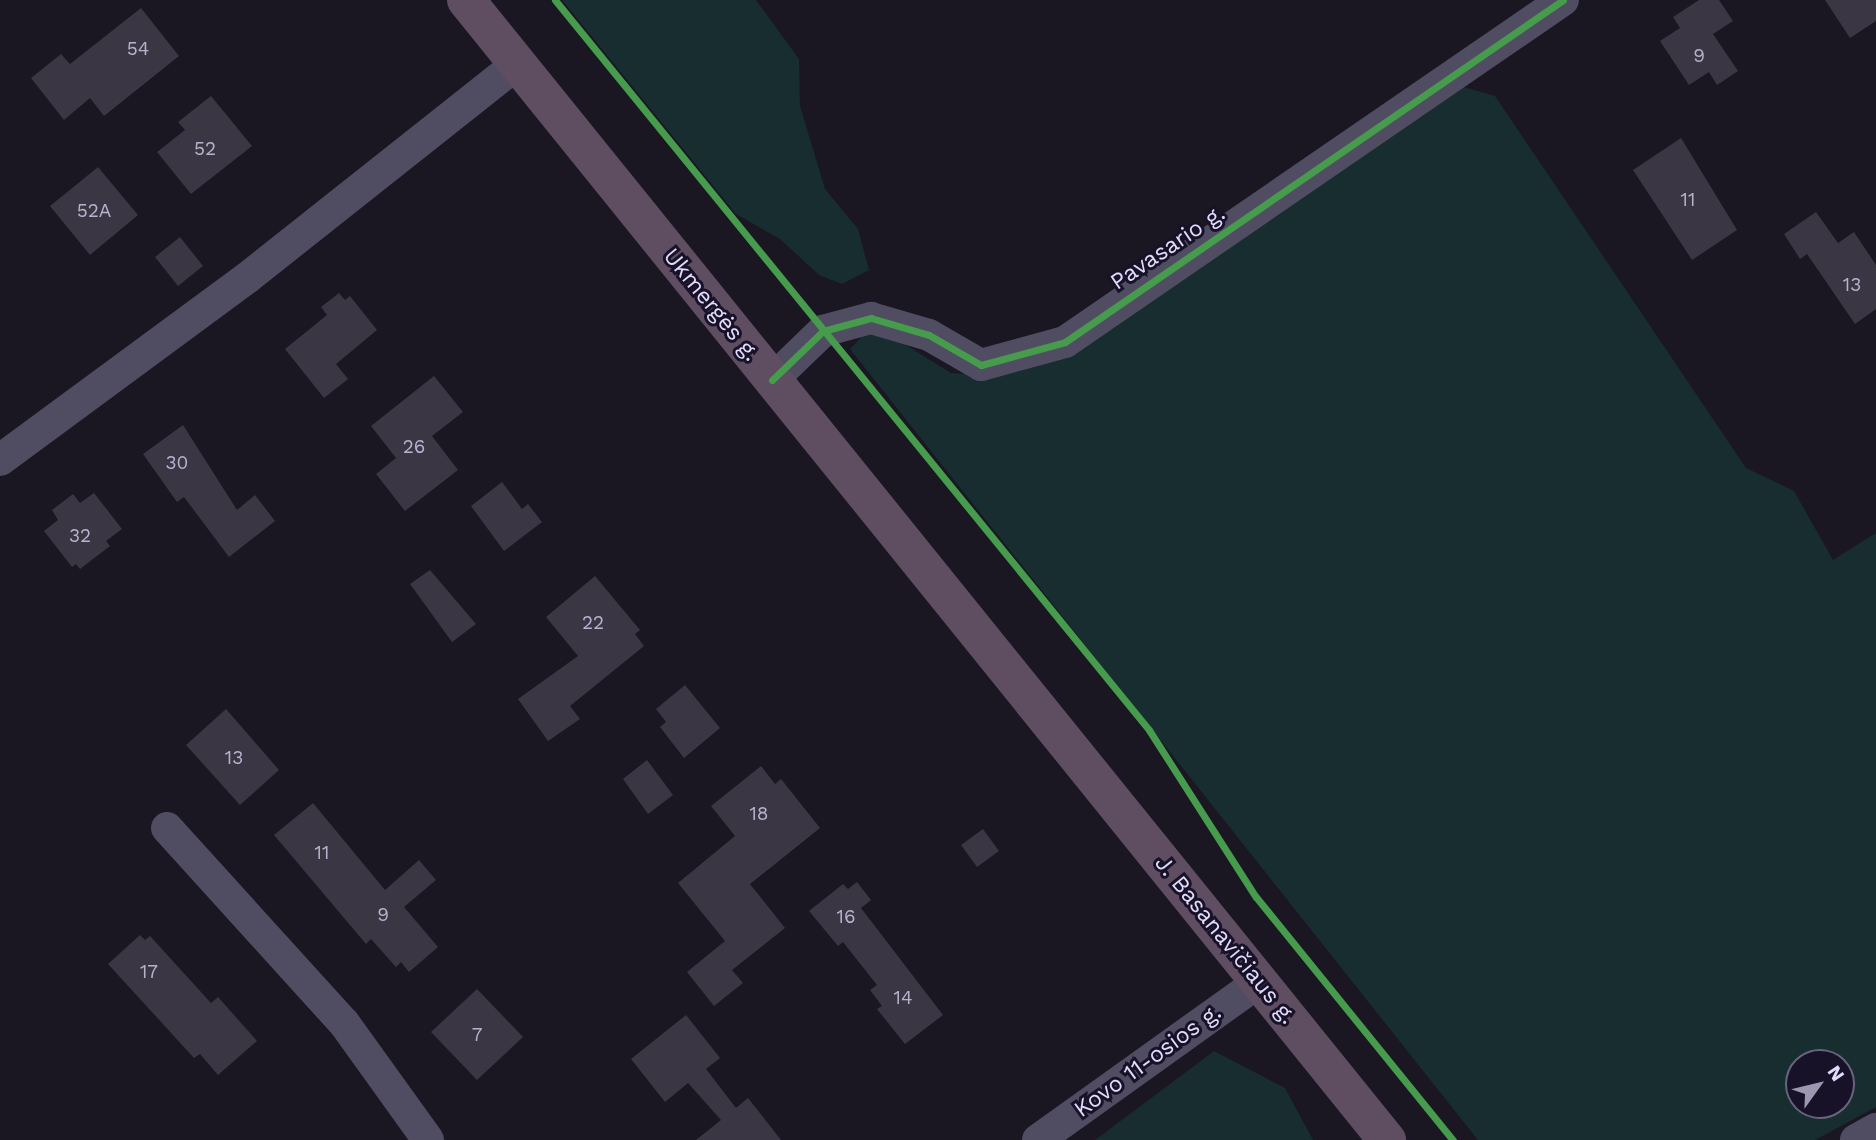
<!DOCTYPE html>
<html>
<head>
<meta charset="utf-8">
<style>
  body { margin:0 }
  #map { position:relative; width:1876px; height:1140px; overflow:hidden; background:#1a1723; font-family:"Work Sans",sans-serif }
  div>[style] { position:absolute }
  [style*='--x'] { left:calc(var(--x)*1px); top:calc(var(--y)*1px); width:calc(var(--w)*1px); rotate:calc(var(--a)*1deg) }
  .green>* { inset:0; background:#172d2f }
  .building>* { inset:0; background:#3a3644 }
  .street>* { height:32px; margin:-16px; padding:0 16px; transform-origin:16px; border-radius:16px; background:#504d63 }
  .highway>* { height:38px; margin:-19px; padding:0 19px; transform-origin:19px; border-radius:19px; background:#5f4d61 }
  .cycleway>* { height:7px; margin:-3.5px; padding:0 3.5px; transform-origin:3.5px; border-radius:3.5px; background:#469c4c }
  span { translate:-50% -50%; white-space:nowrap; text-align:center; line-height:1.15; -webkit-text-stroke:6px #181228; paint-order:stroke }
  .number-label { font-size:19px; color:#b8b2ce }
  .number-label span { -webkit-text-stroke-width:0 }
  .street-label { font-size:23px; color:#e2dcfc }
  .north { position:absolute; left:1785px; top:1049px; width:70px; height:70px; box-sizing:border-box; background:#181228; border:2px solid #69637d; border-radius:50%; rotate:56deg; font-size:19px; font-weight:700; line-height:28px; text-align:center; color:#e2dcfc }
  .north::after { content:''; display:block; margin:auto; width:24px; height:32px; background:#9c97b0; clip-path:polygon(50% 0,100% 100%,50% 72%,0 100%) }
</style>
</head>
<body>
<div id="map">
  <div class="green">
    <i style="clip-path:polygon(562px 0,756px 0,799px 59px,800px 106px,825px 189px,858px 229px,869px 270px,842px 284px,819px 275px,780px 239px,736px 214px)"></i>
    <i style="clip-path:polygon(evenodd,1457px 85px,1495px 96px,1746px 468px,1794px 491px,1833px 560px,1876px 533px,1876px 1107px,1815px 1140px,1478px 1140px,850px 349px,866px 332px,893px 337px,951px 373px,989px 375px,1018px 372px,1080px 347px,1457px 85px,1799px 1063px,1841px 1063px,1841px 1105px,1799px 1105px,1799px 1063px)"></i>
    <i style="clip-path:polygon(1214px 1051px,1285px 1088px,1313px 1140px,1095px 1140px)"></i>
  </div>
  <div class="building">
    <i style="clip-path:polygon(1699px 0,1719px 0,1733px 21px,1713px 34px,1738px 71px,1717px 85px,1709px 72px,1689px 85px,1660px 41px,1680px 28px,1673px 17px)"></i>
    <i style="clip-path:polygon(1825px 0,1876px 0,1876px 21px,1850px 38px)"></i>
    <i style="clip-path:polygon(141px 8px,179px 56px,104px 116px,90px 98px,64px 120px,31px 78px,61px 54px,70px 64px)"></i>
    <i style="clip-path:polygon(211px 96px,252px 146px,191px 194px,157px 152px,185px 130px,178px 122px)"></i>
    <i style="clip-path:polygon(1681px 138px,1737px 230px,1692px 260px,1633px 170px)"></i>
    <i style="clip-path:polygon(98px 167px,138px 215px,90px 255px,50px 206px)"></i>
    <i style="clip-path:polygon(1816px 212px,1838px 243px,1854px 232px,1876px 265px,1876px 309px,1855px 324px,1807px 254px,1800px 259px,1784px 234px)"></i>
    <i style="clip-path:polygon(180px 237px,203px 266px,178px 286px,155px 257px)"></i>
    <i style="clip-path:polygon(339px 293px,345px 300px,350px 296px,377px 330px,336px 364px,348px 379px,324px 398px,285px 349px,327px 315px,321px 307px)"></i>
    <i style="clip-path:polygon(434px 376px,463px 412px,432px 436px,458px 470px,405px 511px,376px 474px,396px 458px,371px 426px)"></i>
    <i style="clip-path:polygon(183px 425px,237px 510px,255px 495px,275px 521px,229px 557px,184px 497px,177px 502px,143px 454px)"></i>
    <i style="clip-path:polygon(502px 482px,522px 509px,528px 504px,542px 522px,504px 551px,471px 506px)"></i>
    <i style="clip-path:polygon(94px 493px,122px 529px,106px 541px,110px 546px,80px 569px,76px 564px,72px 567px,44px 531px,58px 520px,52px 510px,73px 494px,80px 503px)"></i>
    <i style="clip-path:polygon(430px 570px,476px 624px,452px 642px,410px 584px)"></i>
    <i style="clip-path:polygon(595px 576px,640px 630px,635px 634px,644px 646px,570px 706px,580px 719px,548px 741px,518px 699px,578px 656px,546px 617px)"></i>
    <i style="clip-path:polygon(685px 685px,720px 728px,684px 758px,660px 727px,666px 722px,656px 709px)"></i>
    <i style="clip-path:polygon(226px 709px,279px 770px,240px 805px,186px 745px)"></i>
    <i style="clip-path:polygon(647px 760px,673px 795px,648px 814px,623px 779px)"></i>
    <i style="clip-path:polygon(761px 766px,775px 784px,781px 779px,820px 828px,750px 884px,785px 928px,732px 970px,743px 983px,714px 1006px,687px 972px,725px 941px,678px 883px,735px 836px,711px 806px)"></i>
    <i style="clip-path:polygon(313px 803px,385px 890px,419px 860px,436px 880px,404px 907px,438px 947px,409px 972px,401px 962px,396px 967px,371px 939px,366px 944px,274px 835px)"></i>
    <i style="clip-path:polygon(983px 829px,999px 851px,977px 867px,961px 845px)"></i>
    <i style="clip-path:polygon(857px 882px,871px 900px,861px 908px,943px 1015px,905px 1044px,877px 1009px,882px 1006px,870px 990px,877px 985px,843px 942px,838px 946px,809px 911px,843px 884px,848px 889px)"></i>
    <i style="clip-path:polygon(140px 935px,145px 940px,150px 936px,211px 1003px,218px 997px,257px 1041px,218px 1075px,200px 1054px,194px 1058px,108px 964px)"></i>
    <i style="clip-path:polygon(477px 989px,523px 1037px,477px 1080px,431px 1032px)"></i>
    <i style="clip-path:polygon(686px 1015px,720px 1058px,706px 1069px,736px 1108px,748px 1098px,781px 1140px,696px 1140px,721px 1120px,688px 1083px,665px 1102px,631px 1059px)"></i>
  </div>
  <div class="street">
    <i style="--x:772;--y:380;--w:71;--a:-43.9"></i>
    <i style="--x:823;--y:331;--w:50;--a:-15.2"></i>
    <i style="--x:871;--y:318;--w:60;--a:16.3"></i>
    <i style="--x:929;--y:335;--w:60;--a:30"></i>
    <i style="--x:981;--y:365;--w:87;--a:-15.3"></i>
    <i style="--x:1065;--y:342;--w:604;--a:-34.48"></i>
    <i style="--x:0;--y:460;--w:307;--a:-36.4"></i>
    <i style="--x:247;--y:278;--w:345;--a:-38.4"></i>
    <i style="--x:167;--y:828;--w:263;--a:47.8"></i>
    <i style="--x:344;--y:1023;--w:144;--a:54.3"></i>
    <i style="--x:1038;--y:1140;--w:272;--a:-35.6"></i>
    <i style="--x:1856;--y:1140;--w:23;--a:-29"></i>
  </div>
  <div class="highway">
    <i style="--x:466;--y:0;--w:1466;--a:51.07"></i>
  </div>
  <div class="cycleway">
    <i style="--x:555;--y:0;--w:941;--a:50.86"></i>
    <i style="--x:1149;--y:730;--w:198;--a:57.4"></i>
    <i style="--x:1256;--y:897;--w:313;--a:51"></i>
    <i style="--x:772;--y:380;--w:71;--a:-43.9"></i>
    <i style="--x:823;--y:331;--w:50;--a:-15.2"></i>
    <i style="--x:871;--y:318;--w:60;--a:16.3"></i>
    <i style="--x:929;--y:335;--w:60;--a:30"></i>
    <i style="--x:981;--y:365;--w:87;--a:-15.3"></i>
    <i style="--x:1065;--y:342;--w:604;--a:-34.48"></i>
  </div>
  <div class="number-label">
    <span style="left:138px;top:49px">54</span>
    <span style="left:1699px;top:56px">9</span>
    <span style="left:205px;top:149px">52</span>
    <span style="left:1688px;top:200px">11</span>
    <span style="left:94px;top:211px">52A</span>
    <span style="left:1852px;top:285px">13</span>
    <span style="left:414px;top:447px">26</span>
    <span style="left:177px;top:463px">30</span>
    <span style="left:80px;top:536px">32</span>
    <span style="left:593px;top:623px">22</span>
    <span style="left:234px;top:758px">13</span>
    <span style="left:759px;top:814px">18</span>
    <span style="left:322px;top:853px">11</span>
    <span style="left:383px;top:915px">9</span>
    <span style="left:846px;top:917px">16</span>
    <span style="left:149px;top:972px">17</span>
    <span style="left:903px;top:998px">14</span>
    <span style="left:477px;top:1035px">7</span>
  </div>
  <div class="street-label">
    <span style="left:1168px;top:248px;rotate:-34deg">Pavasario g.</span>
    <span style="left:711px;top:305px;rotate:51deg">Ukmergės g.</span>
    <span style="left:1225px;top:940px;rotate:51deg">J. Basanavičiaus g.</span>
    <span style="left:1148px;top:1061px;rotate:-36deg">Kovo 11-osios g.</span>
  </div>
  <div class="north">N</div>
</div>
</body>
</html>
